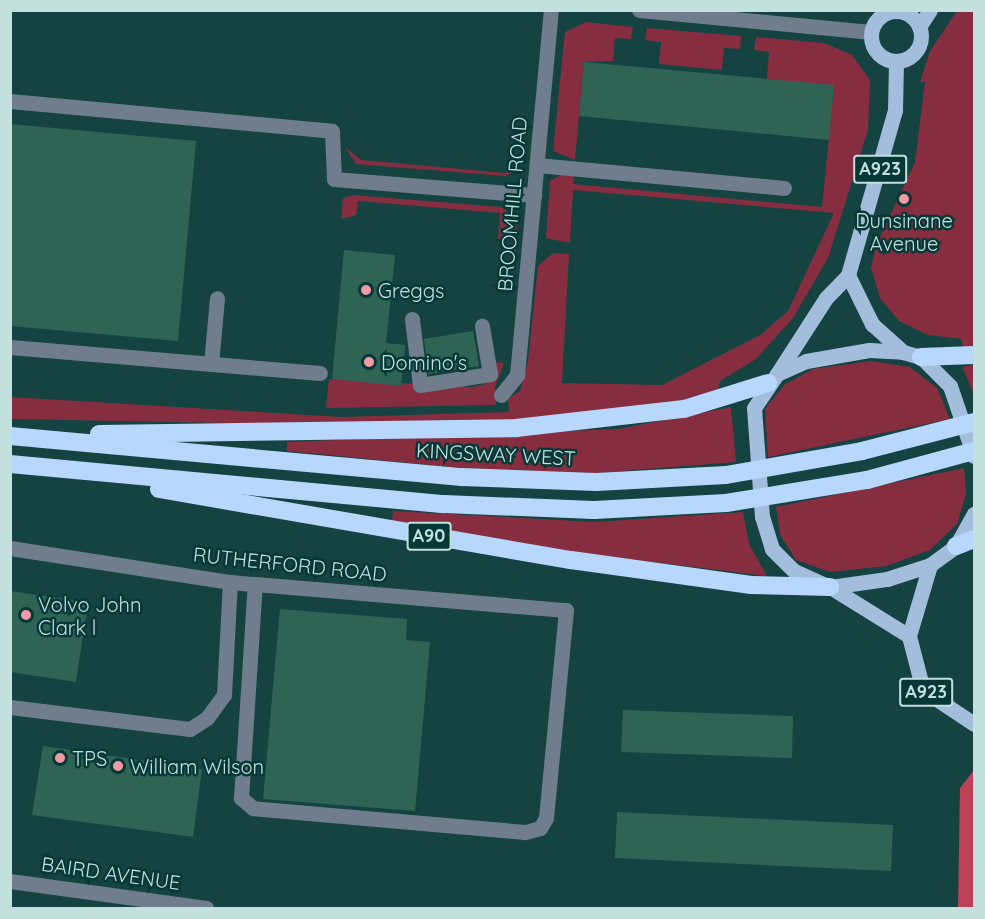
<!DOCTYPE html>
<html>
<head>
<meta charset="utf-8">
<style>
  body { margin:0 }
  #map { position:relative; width:985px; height:919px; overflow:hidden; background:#144342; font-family:Quicksand,sans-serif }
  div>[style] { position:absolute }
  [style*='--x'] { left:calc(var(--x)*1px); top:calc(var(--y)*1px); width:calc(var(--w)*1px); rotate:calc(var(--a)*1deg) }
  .green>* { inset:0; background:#862e3f }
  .forest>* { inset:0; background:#be4159 }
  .building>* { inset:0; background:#2f6455 }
  .minor>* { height:15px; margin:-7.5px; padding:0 7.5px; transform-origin:7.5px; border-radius:7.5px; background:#707d8c }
  .major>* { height:15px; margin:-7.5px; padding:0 7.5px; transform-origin:7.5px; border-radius:7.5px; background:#a3bddd }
  .major>.ring { margin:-7.5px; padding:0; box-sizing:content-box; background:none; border:15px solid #a3bddd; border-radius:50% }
  .highway>* { height:18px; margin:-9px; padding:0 9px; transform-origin:9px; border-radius:9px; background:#b7d7fc }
  .dots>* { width:16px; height:16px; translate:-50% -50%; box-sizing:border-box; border:3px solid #063837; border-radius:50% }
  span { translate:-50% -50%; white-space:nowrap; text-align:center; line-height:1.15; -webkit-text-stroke:5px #063837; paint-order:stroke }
  .shield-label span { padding:2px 4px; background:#063837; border:2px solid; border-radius:4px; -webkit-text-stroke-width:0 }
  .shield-label { font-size:18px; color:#c2e0de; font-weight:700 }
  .street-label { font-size:20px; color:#c2e0de }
  .poi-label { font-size:20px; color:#c2e0de }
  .left { translate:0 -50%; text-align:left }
  .frame { position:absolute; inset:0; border:12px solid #c2e0de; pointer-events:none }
</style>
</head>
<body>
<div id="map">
  <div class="green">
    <i style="clip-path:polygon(957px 11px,974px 11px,974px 346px,963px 348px,961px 339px,928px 335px,899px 321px,880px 298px,871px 268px,876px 246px,915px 162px,925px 82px,920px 82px,930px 51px)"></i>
    <i style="clip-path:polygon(586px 22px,633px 27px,631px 39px,615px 38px,613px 61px,584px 62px,575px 160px,553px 151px,565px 32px)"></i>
    <i style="clip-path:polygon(647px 28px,741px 36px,740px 49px,724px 48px,722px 70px,659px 64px,661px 42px,645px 40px)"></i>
    <i style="clip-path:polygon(756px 37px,824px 43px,852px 55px,870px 80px,868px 130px,828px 258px,793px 318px,756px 359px,720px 381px,718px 390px,667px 404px,517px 420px,340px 425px,11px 419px,11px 397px,342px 417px,509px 412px,508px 399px,520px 391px,528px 361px,538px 266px,553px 253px,569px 254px,562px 383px,662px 385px,760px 335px,788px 311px,834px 213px,573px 190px,570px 243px,546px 238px,550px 181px,561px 175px,574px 176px,573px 184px,822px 207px,834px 86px,767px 79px,769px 52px,754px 50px)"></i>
    <i style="clip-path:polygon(345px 147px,361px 160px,505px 173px,523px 157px,518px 171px,505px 176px,356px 164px)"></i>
    <i style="clip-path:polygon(353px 195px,501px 207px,513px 216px,517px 227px,516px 251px,510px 263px,512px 240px,498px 239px,500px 213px,358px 201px,356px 215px,341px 219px,343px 198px)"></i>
    <i style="clip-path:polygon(871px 361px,910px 367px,937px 388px,950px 419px,768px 457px,765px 409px,784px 385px,813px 369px)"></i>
    <i style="clip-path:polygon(496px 362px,504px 363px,495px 387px,496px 405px,326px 408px,329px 379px,472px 387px,483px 385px)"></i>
    <i style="clip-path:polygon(974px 365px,974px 394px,962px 367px)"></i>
    <i style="clip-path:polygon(731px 407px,736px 462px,596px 473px,462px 468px,287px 451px,287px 442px,618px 429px)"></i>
    <i style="clip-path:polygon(964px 468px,966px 494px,957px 524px,930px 550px,886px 566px,830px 572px,796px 560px,780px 534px,776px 507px)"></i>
    <i style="clip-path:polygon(393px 511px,595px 522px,743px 512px,749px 544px,767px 576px,573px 552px,392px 521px)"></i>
  </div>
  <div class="forest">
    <i style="clip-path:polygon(974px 770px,974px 908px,958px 908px,960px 788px)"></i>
  </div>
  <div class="building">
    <i style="clip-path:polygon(584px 62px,834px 85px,829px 140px,579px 116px)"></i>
    <i style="clip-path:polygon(10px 124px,196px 141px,178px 341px,10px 326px)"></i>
    <i style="clip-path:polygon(344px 250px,395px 255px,386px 343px,405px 345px,401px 386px,332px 379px)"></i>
    <i style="clip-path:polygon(473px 331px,479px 366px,428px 374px,424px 339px)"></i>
    <i style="clip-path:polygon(10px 591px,88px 602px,76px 682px,10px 672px)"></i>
    <i style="clip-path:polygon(280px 609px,407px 619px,406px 640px,430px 642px,415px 811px,263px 799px)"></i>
    <i style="clip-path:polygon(623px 710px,793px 716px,792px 758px,621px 752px)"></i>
    <i style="clip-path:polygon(43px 746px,202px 769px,193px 837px,32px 815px)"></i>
    <i style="clip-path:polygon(617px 812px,893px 825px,891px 871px,615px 858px)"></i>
  </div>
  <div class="minor">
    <i style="--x:639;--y:10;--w:233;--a:5.4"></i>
    <i style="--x:10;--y:101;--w:323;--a:5.3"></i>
    <i style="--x:332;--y:131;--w:48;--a:87.6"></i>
    <i style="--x:334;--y:179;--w:201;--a:4.6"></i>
    <i style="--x:537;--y:165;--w:248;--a:5.3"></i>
    <i style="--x:412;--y:319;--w:66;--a:83.1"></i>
    <i style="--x:420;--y:385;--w:71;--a:-8.9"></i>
    <i style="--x:490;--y:374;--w:49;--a:-99.5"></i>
    <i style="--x:10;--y:347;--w:311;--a:4.8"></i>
    <i style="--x:211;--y:364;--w:66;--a:-84.8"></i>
    <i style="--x:501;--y:395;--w:26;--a:-51"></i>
    <i style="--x:517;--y:375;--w:367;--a:-84.7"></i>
    <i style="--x:10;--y:548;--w:223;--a:8.8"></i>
    <i style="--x:230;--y:582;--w:25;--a:5"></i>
    <i style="--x:255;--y:584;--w:312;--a:4.8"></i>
    <i style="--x:566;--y:610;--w:209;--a:95.5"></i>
    <i style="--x:546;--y:818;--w:12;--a:121"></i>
    <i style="--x:540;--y:828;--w:16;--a:165"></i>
    <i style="--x:525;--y:832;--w:273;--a:-175"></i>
    <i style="--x:253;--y:808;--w:16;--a:-140"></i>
    <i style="--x:241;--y:798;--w:214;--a:-86.3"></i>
    <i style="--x:10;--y:707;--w:181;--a:7"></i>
    <i style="--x:190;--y:729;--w:20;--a:-33"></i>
    <i style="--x:207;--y:718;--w:29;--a:-54"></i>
    <i style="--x:224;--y:695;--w:113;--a:-87"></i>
    <i style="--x:10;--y:881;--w:198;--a:7.8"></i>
  </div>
  <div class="major">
    <i class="ring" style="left:871px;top:11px;width:35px;height:35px"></i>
    <i style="--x:919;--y:27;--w:20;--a:-57"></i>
    <i style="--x:848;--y:275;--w:55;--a:63.9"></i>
    <i style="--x:872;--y:324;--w:42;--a:42.1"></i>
    <i style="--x:777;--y:374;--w:90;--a:-57.2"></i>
    <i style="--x:826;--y:298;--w:32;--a:-46"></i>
    <i style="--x:848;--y:275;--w:172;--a:-74.1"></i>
    <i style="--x:895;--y:110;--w:49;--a:-88.8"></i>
    <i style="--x:930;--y:565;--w:74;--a:106.5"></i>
    <i style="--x:909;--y:636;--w:56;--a:75.5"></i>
    <i style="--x:923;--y:690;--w:61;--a:33.7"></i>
    <i style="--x:830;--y:587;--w:58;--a:-8"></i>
    <i style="--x:887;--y:579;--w:45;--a:-18"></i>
    <i style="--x:930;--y:565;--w:32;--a:-36"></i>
    <i style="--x:956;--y:546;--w:37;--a:-61"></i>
    <i style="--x:909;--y:636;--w:93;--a:-148.2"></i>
    <i style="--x:830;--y:587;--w:39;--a:-156"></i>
    <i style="--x:794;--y:571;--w:31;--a:-135"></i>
    <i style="--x:772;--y:549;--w:34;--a:-107"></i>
    <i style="--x:762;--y:517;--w:109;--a:-94.2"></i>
    <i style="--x:754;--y:408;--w:41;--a:-55.9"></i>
    <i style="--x:777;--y:374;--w:32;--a:-24"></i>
    <i style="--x:806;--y:361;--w:64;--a:-9.9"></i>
    <i style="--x:869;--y:350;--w:34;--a:3"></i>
    <i style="--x:903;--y:352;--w:19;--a:16"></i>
    <i style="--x:921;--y:357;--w:41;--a:45"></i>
    <i style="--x:950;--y:386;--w:74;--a:71.1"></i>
  </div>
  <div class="highway">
    <i style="--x:921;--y:357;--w:53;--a:-2.2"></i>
    <i style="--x:99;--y:434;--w:417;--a:-0.8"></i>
    <i style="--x:516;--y:428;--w:169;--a:-6.5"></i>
    <i style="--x:684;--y:409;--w:88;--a:-17.2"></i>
    <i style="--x:10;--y:436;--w:454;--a:5.2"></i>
    <i style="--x:462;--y:477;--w:134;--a:2.1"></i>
    <i style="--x:596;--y:482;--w:130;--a:-3.1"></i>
    <i style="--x:726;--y:475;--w:138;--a:-10"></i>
    <i style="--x:862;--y:451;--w:116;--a:-14.5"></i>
    <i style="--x:10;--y:464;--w:436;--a:5.3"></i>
    <i style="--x:444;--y:504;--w:150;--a:2.3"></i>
    <i style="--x:594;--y:510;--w:132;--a:-3"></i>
    <i style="--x:726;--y:503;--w:143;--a:-9.3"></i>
    <i style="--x:867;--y:480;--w:111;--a:-15.2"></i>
    <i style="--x:159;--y:489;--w:418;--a:9.8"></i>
    <i style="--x:571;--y:560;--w:182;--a:7.9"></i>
    <i style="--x:751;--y:585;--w:79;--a:1.5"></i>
    <i style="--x:956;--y:546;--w:19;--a:-21"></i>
  </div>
  <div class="dots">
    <i style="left:904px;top:199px;background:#f49aa4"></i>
    <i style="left:366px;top:290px;background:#f49aa4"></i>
    <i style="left:369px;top:362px;background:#f49aa4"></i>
    <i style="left:26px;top:615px;background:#f49aa4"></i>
    <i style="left:60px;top:758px;background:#f49aa4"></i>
    <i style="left:118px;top:766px;background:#f49aa4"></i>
  </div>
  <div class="shield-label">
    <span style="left:880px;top:169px">A923</span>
    <span style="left:429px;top:536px">A90</span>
    <span style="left:926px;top:692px">A923</span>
  </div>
  <div class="street-label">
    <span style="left:512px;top:204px;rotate:-85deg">BROOMHILL ROAD</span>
    <span style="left:496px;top:454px;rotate:3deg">KINGSWAY WEST</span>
    <span style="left:290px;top:564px;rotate:6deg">RUTHERFORD ROAD</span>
    <span style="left:111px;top:873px;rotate:8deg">BAIRD AVENUE</span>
  </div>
  <div class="poi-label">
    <span style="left:904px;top:232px">Dunsinane<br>Avenue</span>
    <span class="left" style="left:378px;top:290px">Greggs</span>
    <span class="left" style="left:381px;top:362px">Domino's</span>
    <span class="left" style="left:38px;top:616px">Volvo John<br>Clark l</span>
    <span class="left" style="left:72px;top:758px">TPS</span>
    <span class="left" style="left:130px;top:766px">William Wilson</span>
  </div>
  <div class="frame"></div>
</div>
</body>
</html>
